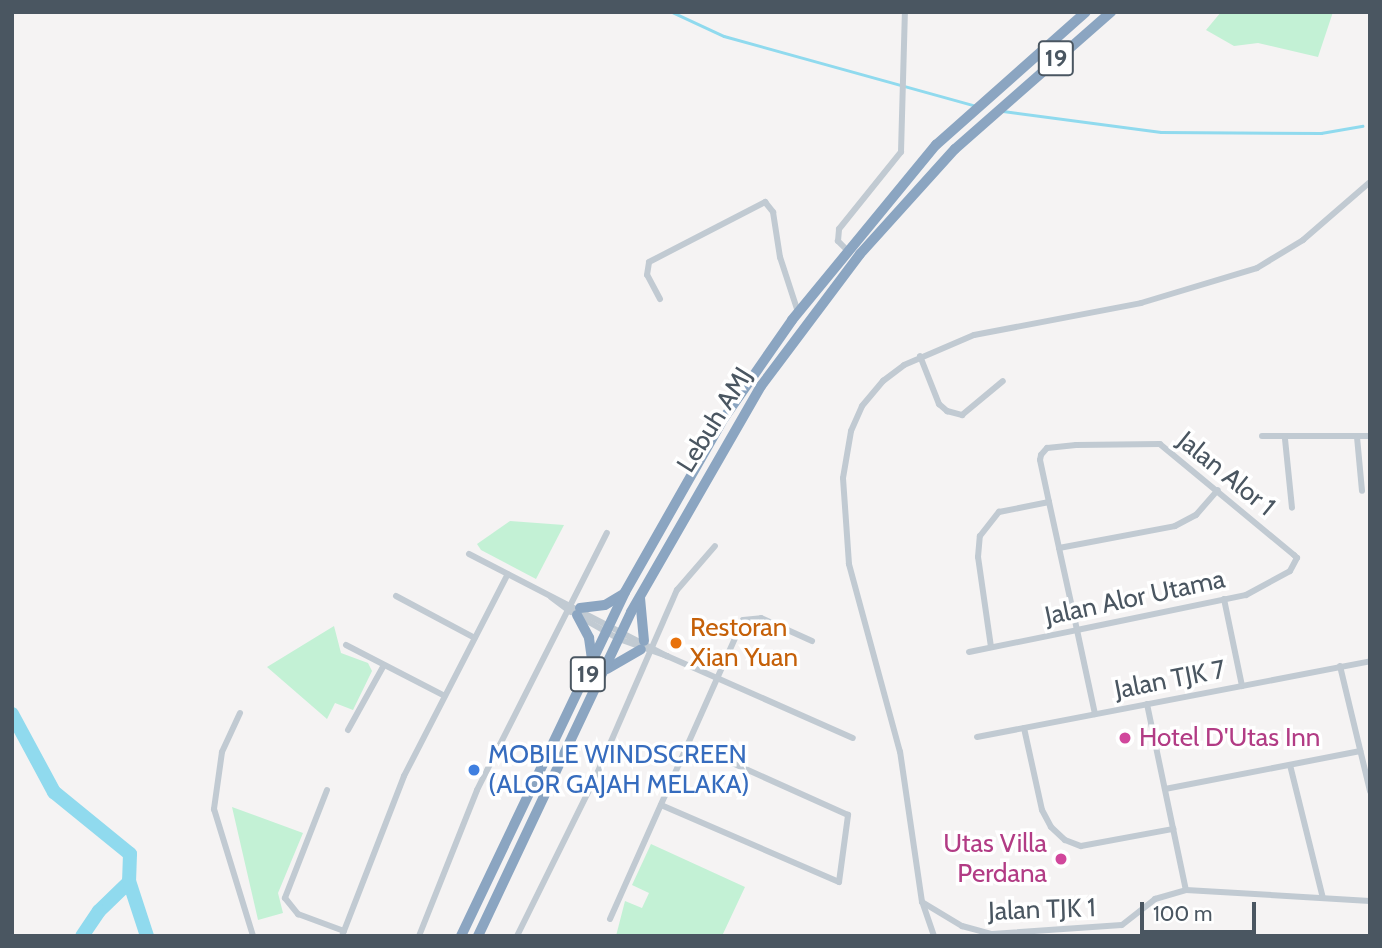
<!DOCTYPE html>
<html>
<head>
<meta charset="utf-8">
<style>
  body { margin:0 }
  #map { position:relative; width:1382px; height:948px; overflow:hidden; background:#f5f3f3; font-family:Cabin,sans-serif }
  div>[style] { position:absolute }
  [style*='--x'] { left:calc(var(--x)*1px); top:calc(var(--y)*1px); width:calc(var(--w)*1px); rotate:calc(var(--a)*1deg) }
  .green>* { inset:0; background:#c3f1d5 }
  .stream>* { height:2.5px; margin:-1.25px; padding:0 1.25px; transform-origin:1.25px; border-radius:1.25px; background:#90daee }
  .river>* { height:14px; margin:-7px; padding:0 7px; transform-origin:7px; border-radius:7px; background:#90daee }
  .street>* { height:6px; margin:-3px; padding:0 3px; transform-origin:3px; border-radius:3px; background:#c1cad2 }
  .highway>* { height:10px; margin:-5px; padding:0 5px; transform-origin:5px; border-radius:5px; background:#8ba5c1 }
  .dots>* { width:19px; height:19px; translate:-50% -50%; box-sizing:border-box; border:4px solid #fff; border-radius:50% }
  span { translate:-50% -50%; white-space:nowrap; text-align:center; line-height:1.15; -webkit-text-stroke:7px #fff; paint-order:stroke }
  .shield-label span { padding:2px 5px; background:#fff; border:2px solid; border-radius:5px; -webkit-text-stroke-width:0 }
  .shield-label { font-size:24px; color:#4a5661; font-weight:700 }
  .street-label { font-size:26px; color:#4a5661 }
  .food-label { font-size:26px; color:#c56008 }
  .left { translate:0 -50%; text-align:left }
  .hotel-label { font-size:26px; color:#b23c85 }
  .right { translate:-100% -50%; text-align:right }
  .shop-label { font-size:26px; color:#366cbe }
  .frame { position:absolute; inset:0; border:14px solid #4a5661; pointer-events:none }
  .scale { position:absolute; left:1140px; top:902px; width:116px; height:32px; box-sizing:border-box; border:4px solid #4a5661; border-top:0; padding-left:9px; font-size:21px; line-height:24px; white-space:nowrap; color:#4a5661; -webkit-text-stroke:5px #fff; paint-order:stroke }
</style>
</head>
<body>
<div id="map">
  <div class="green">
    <i style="clip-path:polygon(1221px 12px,1333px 12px,1318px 57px,1258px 43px,1234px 46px,1206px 30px)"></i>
    <i style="clip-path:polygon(510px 521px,564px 525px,536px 579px,481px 550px,477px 544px)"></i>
    <i style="clip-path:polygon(334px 626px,341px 653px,368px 663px,372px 671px,353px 710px,335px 703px,327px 719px,267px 667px)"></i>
    <i style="clip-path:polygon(232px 807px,303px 833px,278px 893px,283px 913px,258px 920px)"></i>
    <i style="clip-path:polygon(651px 844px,745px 887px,722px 936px,616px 936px,625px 901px,642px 908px,649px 893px,632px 885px)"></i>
  </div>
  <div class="stream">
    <i style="--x:672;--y:12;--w:57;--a:24.8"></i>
    <i style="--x:724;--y:36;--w:262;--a:15.5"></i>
    <i style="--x:1003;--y:111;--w:159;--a:7.6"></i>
    <i style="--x:1161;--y:132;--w:160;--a:0.4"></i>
    <i style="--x:1321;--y:133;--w:42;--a:-9.7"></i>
  </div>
  <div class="river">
    <i style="--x:12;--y:714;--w:89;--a:61.7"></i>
    <i style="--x:54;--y:792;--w:98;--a:39.2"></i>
    <i style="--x:130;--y:854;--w:28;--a:92"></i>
    <i style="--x:129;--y:882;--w:42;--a:136"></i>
    <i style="--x:99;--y:911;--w:30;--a:124"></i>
    <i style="--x:129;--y:881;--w:58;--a:71.9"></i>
  </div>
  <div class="street">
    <i style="--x:847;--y:250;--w:13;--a:-135"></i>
    <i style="--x:838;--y:241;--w:12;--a:-85"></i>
    <i style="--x:839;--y:229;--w:99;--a:-51.2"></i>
    <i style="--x:901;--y:152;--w:140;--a:-88.4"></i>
    <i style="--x:660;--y:299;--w:27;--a:-118"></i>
    <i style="--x:647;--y:275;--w:13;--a:-81"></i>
    <i style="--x:649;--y:262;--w:131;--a:-27.3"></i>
    <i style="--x:765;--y:202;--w:13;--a:51"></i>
    <i style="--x:773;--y:212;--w:46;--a:81.2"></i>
    <i style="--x:780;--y:257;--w:58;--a:71.9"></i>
    <i style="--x:920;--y:356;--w:52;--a:68.4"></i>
    <i style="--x:939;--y:404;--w:11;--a:41"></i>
    <i style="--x:947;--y:411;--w:16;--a:15"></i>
    <i style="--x:962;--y:415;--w:53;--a:-39.7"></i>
    <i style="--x:1262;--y:436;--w:108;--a:0"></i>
    <i style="--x:1357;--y:437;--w:54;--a:84.7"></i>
    <i style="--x:1285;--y:439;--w:69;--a:84.2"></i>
    <i style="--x:1059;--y:548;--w:118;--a:-10.7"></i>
    <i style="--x:1175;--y:526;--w:24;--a:-28"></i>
    <i style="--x:1196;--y:515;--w:33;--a:-49"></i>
    <i style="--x:469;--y:554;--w:223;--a:27.3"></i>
    <i style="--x:396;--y:596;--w:89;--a:28"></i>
    <i style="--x:551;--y:597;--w:25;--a:37"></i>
    <i style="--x:1224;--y:599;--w:89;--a:78.3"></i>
    <i style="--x:580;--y:617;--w:45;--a:29.4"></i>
    <i style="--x:619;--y:639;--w:51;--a:19.5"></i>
    <i style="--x:667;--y:656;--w:203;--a:23.8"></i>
    <i style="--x:346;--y:645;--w:111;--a:27.3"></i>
    <i style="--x:991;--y:647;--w:91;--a:-98.2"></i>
    <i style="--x:978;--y:557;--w:21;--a:-85"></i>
    <i style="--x:980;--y:536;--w:31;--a:-52"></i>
    <i style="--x:999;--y:512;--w:51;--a:-11.3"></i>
    <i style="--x:969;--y:652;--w:110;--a:-11.5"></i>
    <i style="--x:1077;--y:630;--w:173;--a:-11.7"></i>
    <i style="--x:1246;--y:595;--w:50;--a:-28.6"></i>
    <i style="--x:1290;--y:571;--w:15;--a:-62"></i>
    <i style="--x:1297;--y:558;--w:4;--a:-135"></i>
    <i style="--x:1294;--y:555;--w:174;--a:-140.4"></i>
    <i style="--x:1160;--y:444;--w:84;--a:179.3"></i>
    <i style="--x:1076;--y:445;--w:29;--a:174"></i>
    <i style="--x:1047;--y:448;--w:9;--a:131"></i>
    <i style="--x:1041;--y:455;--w:5;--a:101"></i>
    <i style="--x:1040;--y:460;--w:43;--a:77.9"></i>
    <i style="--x:1049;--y:502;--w:47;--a:77.7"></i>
    <i style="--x:1059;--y:548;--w:84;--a:77.6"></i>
    <i style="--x:1077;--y:630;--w:86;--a:77.9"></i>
    <i style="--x:1340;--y:666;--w:129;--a:76.5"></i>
    <i style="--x:1147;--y:704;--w:190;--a:78.2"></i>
    <i style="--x:240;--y:713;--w:43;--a:114.8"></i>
    <i style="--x:222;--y:752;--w:58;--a:98"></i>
    <i style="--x:214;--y:809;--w:133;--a:72.9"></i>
    <i style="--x:1024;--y:728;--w:84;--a:77.6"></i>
    <i style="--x:1042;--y:810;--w:19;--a:62"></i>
    <i style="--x:1051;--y:827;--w:19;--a:43"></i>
    <i style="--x:1065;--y:840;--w:17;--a:21"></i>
    <i style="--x:1081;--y:846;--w:94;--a:-10.5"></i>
    <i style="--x:348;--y:730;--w:74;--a:-61"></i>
    <i style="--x:977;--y:737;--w:400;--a:-10.9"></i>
    <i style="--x:1290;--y:765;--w:137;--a:76.1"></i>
    <i style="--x:1165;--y:789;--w:199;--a:-11"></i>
    <i style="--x:327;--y:790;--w:116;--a:111.3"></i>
    <i style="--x:285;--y:898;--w:21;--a:51"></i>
    <i style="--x:298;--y:914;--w:49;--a:20.3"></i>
    <i style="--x:661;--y:805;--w:194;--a:23.4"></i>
    <i style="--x:839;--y:882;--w:68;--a:-82.3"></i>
    <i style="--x:848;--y:815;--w:175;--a:-155.8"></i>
    <i style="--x:922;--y:902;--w:47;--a:31"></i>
    <i style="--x:962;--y:926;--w:31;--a:15"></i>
    <i style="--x:992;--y:934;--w:130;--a:-4"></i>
    <i style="--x:1122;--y:925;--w:42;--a:-38.2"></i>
    <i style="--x:1155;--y:899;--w:32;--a:-16"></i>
    <i style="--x:1186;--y:890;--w:184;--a:3.4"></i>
    <i style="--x:610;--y:919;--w:327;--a:-66"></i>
    <i style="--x:743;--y:620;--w:18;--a:-6"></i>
    <i style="--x:761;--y:618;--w:56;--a:24.3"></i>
    <i style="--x:342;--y:936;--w:172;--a:-68.8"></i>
    <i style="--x:404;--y:776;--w:227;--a:-62.8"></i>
    <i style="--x:419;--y:936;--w:157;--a:-68.3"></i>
    <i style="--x:477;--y:790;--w:288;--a:-63.2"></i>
    <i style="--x:517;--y:936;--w:178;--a:-63.7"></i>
    <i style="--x:596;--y:776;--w:203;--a:-66.5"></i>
    <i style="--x:677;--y:590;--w:58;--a:-49.2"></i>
    <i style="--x:934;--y:936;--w:36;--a:-109"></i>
    <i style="--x:922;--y:902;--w:152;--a:-98.3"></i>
    <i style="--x:900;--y:752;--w:195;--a:-105.2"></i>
    <i style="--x:849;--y:564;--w:86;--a:-94"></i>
    <i style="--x:843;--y:478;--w:48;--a:-80.3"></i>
    <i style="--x:851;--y:431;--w:27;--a:-66"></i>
    <i style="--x:862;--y:406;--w:33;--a:-50"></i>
    <i style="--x:883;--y:381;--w:26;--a:-37"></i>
    <i style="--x:904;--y:365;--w:76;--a:-23.2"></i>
    <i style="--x:974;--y:335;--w:170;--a:-10.8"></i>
    <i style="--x:1141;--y:303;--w:121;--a:-16.8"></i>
    <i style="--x:1257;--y:268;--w:54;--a:-31.3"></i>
    <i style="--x:1303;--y:240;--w:89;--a:-40.9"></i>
  </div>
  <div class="highway">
    <i style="--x:640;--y:598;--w:43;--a:84.7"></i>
    <i style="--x:580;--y:608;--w:25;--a:-7"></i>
    <i style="--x:605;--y:605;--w:21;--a:-31"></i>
    <i style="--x:577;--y:615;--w:26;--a:62"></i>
    <i style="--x:589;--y:638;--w:22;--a:82"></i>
    <i style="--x:607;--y:669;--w:39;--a:-30"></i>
    <i style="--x:461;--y:936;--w:381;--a:-64.5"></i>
    <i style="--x:625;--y:592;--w:200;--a:-60.4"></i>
    <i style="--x:724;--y:418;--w:119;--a:-55.2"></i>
    <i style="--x:792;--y:320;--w:227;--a:-50.6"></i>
    <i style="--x:936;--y:145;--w:200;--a:-41.6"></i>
    <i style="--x:478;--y:936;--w:358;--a:-64.7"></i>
    <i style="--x:631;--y:612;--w:261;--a:-60.1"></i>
    <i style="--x:761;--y:386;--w:165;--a:-53.1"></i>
    <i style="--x:860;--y:254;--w:142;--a:-47.9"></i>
    <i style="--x:955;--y:149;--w:208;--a:-41.3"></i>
  </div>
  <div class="dots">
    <i style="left:676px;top:643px;background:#e8710a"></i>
    <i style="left:1125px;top:738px;background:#d1479c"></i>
    <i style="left:474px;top:770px;background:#3f7fe0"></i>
    <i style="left:1061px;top:859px;background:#d1479c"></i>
  </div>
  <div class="shield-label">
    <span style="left:1056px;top:58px">19</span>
    <span style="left:588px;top:674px">19</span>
  </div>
  <div class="street-label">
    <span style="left:715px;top:420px;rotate:-58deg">Lebuh AMJ</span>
    <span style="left:1226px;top:474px;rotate:39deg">Jalan Alor 1</span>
    <span style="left:1135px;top:598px;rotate:-12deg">Jalan Alor Utama</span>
    <span style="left:1170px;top:680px;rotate:-11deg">Jalan TJK 7</span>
    <span style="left:1042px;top:910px;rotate:-2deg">Jalan TJK 1</span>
  </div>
  <div class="food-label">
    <span class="left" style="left:690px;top:643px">Restoran<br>Xian Yuan</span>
  </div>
  <div class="hotel-label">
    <span class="left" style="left:1139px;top:738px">Hotel D'Utas Inn</span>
    <span class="right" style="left:1047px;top:859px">Utas Villa<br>Perdana</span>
  </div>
  <div class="shop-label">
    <span class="left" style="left:488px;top:770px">MOBILE WINDSCREEN<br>(ALOR GAJAH MELAKA)</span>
  </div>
  <div class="frame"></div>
  <div class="scale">100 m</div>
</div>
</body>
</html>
